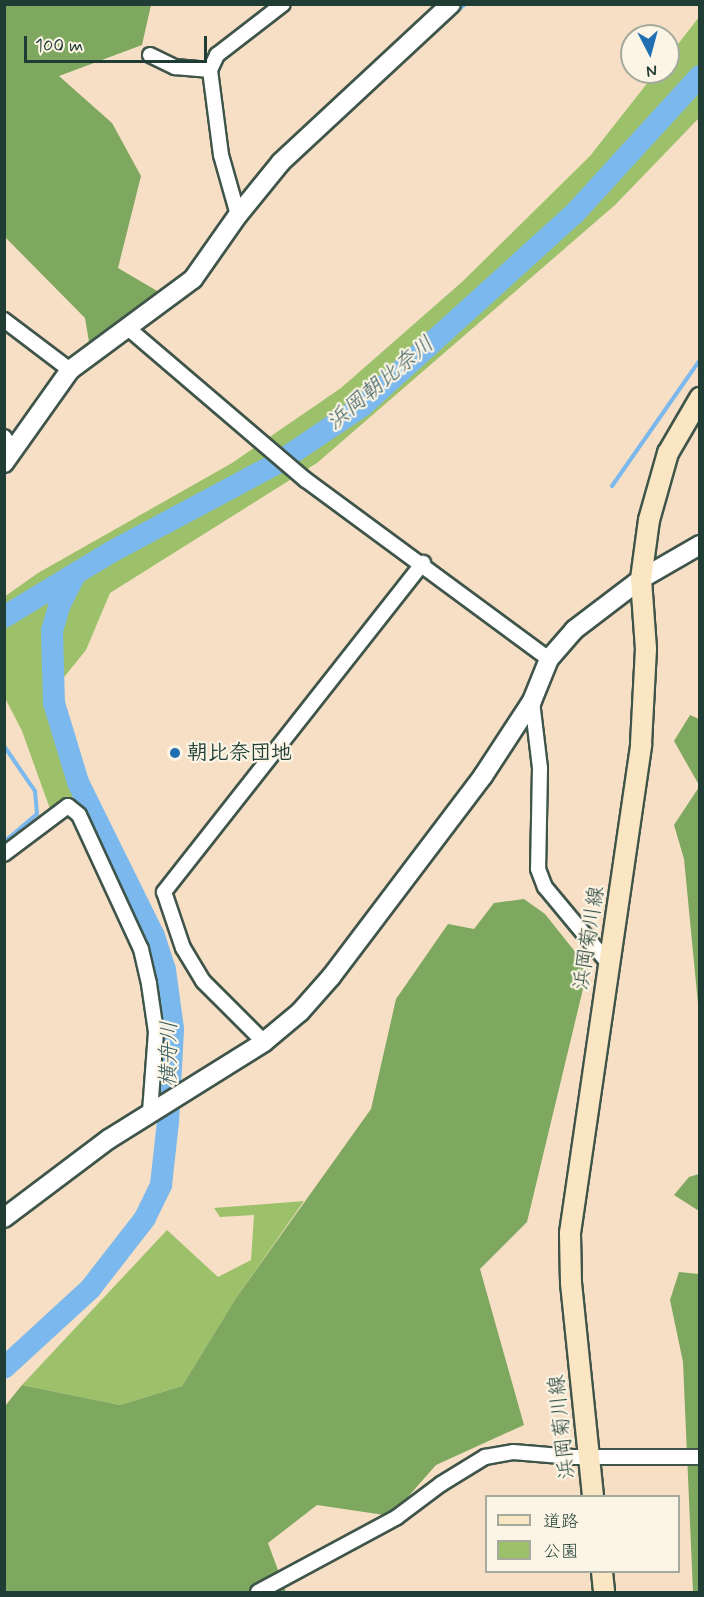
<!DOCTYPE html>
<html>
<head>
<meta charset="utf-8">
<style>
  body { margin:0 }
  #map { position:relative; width:704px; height:1597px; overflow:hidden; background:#f6dfc4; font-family:Mynerve,"Klee One",sans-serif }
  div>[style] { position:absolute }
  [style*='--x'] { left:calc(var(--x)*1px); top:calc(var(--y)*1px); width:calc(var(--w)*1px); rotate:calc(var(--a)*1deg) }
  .green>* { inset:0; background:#9dc16b }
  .forest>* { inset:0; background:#7ea75f }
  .stream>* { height:4px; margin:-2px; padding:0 2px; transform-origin:2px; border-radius:2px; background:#7ab8ed }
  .river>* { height:22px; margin:-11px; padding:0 11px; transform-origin:11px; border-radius:11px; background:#7ab8ed }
  .roads { filter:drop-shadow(2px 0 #3f554a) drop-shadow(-2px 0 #3f554a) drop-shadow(0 2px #3f554a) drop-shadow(0 -2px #3f554a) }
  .minor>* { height:14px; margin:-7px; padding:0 7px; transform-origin:7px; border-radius:7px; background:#fff }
  .tertiary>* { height:18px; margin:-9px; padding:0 9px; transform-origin:9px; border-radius:9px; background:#fff }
  .secondary>* { height:20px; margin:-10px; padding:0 10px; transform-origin:10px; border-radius:10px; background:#fbe6c4 }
  .dots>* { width:16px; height:16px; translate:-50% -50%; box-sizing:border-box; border:3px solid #fcf5e5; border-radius:50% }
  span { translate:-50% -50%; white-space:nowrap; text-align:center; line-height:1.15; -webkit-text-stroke:4.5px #fcf5e5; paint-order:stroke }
  .poi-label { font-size:21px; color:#1f3d34; font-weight:700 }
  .left { translate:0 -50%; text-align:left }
  .street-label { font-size:21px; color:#1f3d34 }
  .water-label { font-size:22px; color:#365c62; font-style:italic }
  .frame { position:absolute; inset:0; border:6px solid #1f3d34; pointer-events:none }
  .legend { position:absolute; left:485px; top:1495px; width:195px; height:78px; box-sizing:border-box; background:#fcf5e5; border:2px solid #a4ab9e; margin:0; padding:8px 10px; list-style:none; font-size:18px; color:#1f3d34 }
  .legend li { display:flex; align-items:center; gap:12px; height:30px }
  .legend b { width:30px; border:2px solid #a4ab9e }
  .north { position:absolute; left:620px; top:24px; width:60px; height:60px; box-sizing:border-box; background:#fcf5e5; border:2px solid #a4ab9e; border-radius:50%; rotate:174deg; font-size:16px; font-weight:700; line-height:24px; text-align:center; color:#1f3d34 }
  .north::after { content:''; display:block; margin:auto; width:21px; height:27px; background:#1f6fb2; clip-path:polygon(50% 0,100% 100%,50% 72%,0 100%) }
  .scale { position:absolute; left:24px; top:36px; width:183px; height:27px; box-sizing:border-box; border:3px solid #1f3d34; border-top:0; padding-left:8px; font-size:18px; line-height:21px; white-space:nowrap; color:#1f3d34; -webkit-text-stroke:4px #fcf5e5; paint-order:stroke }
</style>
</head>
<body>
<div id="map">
  <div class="green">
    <i style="clip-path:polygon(699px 17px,699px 118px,615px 205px,317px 463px,110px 593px,86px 650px,56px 687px,77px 794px,50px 809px,22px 731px,5px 698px,4px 597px,38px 573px,232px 463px,341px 388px,463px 281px,590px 156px,656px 72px,668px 72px,668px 57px)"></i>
    <i style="clip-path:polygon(304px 1201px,236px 1298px,182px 1386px,120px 1405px,22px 1385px,167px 1230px,218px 1277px,251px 1260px,254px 1215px,220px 1217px,214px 1208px)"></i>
  </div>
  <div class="forest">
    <i style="clip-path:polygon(4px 5px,151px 5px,142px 45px,59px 76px,112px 123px,141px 176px,118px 268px,164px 295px,128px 322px,89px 342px,85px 318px,5px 237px)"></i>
    <i style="clip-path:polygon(690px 715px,699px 719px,699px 785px,674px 741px)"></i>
    <i style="clip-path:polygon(699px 787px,699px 1014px,684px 859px,674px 825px)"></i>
    <i style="clip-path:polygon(524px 899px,545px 914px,588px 968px,527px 1222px,480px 1269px,524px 1425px,436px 1465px,391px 1516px,317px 1505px,268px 1543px,286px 1592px,5px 1592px,5px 1406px,22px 1385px,120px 1405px,182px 1386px,236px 1298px,371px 1109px,396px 999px,448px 924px,474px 929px,494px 903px)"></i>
    <i style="clip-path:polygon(699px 1174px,700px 1174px,699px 1211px,674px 1195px,689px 1177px)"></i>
    <i style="clip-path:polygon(679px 1272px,699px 1274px,699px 1592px,693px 1592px,683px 1362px,670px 1300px)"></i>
  </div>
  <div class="stream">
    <i style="--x:283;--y:172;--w:248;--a:-42.7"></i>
    <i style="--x:612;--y:486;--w:154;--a:-55.1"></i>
    <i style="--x:4;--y:746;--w:55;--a:55.4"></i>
    <i style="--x:35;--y:791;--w:23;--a:85"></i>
    <i style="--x:37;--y:814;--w:43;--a:139.7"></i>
  </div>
  <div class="river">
    <i style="--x:4;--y:617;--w:125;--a:-31.3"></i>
    <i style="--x:111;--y:552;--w:187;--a:-28.1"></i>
    <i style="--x:276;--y:464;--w:104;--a:-34"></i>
    <i style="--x:362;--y:406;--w:286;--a:-42.2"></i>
    <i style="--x:574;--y:214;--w:187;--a:-47.6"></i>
    <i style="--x:4;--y:1368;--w:117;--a:-42.6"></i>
    <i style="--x:90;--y:1289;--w:90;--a:-52.2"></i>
    <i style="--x:145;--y:1218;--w:37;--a:-64"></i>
    <i style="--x:161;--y:1185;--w:63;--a:-83.7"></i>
    <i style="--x:168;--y:1122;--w:93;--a:-86.9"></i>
    <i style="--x:173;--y:1029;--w:60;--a:-97.7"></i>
    <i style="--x:165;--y:970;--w:36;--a:-108"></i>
    <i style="--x:154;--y:936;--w:172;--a:-116.3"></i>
    <i style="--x:78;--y:782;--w:83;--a:-106.9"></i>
    <i style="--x:54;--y:703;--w:72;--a:-91.6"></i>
    <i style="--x:52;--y:631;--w:26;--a:-74"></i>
    <i style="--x:59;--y:606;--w:36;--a:-63"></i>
  </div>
  <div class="roads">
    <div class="minor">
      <i style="--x:150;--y:55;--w:28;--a:26"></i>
      <i style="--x:175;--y:67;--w:35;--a:5"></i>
      <i style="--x:238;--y:215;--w:62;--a:-105.8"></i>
      <i style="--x:221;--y:155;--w:86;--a:-97.4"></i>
      <i style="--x:210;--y:70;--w:17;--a:-65"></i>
      <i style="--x:217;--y:55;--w:83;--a:-37.7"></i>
      <i style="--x:4;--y:320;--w:83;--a:37.1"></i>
      <i style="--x:129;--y:329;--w:233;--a:40.5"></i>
      <i style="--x:306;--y:480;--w:302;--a:36.4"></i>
      <i style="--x:4;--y:437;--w:15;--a:53"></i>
      <i style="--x:532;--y:701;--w:67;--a:83.2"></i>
      <i style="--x:540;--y:768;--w:101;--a:91.1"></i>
      <i style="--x:538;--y:869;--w:19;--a:69"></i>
      <i style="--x:545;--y:887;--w:99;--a:50.3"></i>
      <i style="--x:4;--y:854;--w:80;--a:-36.9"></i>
      <i style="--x:68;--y:806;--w:14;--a:39"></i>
      <i style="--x:79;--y:815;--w:148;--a:65.2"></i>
      <i style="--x:141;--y:949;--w:36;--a:77"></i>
      <i style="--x:149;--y:984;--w:49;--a:81.7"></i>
      <i style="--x:156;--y:1032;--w:80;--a:94.3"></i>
      <i style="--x:264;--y:1042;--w:86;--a:-135"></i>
      <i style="--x:203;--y:981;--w:39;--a:-121"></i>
      <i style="--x:183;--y:948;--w:59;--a:-108.7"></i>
      <i style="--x:164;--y:892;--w:419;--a:-51.8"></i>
      <i style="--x:258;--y:1592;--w:158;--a:-28.3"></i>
      <i style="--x:397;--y:1517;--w:55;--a:-36.9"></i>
      <i style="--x:441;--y:1484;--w:52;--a:-31.5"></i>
      <i style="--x:485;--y:1457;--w:28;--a:-10"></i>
      <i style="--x:513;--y:1452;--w:60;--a:4.8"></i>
      <i style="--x:573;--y:1457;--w:127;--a:0"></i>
    </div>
    <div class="tertiary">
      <i style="--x:4;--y:463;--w:114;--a:-54.6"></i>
      <i style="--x:70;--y:370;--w:153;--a:-36.5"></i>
      <i style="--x:193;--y:279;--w:78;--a:-54.9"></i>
      <i style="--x:238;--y:215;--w:68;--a:-50.9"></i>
      <i style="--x:281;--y:162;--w:232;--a:-42.9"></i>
      <i style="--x:4;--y:1218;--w:131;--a:-37"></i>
      <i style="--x:109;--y:1139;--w:183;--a:-32"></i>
      <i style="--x:264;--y:1042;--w:47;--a:-39.8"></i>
      <i style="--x:300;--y:1012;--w:47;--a:-48.5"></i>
      <i style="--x:331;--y:977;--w:252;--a:-52.9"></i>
      <i style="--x:483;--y:776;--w:90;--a:-56.8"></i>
      <i style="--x:532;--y:701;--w:45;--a:-68"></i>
      <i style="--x:549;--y:659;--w:38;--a:-49"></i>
      <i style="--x:574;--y:630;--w:84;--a:-37.3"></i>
      <i style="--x:641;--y:579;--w:68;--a:-30"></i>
    </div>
    <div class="secondary">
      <i style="--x:593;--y:1496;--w:215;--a:-95.9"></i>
      <i style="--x:571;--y:1282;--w:49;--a:-91.2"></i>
      <i style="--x:570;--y:1233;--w:494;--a:-81.7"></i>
      <i style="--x:641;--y:744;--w:95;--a:-87"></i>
      <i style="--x:646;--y:649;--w:70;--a:-94.1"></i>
      <i style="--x:641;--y:579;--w:60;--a:-82.3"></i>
      <i style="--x:649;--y:520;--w:70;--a:-74.2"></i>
      <i style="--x:668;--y:453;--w:64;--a:-59.8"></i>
      <i style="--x:602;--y:1572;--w:20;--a:84"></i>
    </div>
  </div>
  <div class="dots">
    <i style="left:175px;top:753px;background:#1f6fb2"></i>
  </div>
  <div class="poi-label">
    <span class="left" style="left:187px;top:753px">朝比奈団地</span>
  </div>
  <div class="street-label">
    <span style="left:589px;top:938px;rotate:-81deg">浜岡菊川線</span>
    <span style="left:562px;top:1427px;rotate:-96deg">浜岡菊川線</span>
  </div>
  <div class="water-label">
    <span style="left:381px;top:384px;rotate:-40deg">浜岡朝比奈川</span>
    <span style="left:170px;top:1054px;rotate:-89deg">横舟川</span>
  </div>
  <div class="frame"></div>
  <ul class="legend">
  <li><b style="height:8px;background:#fbe6c4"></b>道路</li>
  <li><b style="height:16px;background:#9dc16b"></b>公園</li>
  </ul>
  <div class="north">N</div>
  <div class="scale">100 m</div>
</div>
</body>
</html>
